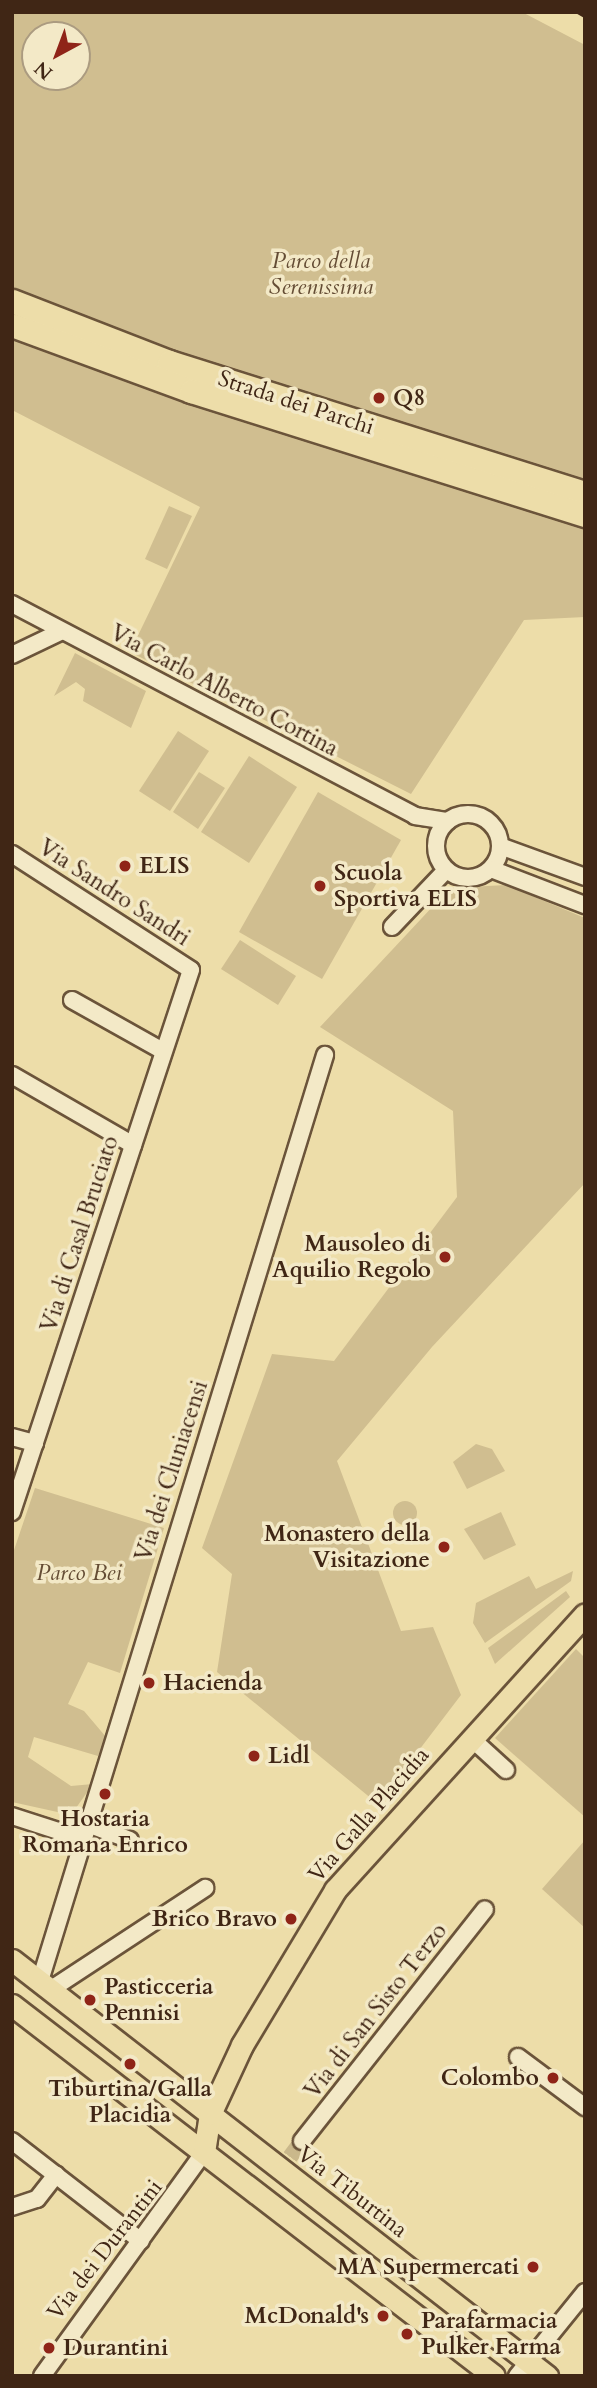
<!DOCTYPE html>
<html>
<head>
<meta charset="utf-8">
<style>
  body { margin:0 }
  #map { position:relative; width:597px; height:2388px; overflow:hidden; background:#eddda9; font-family:Cardo,serif }
  div>[style] { position:absolute }
  [style*='--x'] { left:calc(var(--x)*1px); top:calc(var(--y)*1px); width:calc(var(--w)*1px); rotate:calc(var(--a)*1deg) }
  .green>* { inset:0; background:#d0be90 }
  .round { border-radius:50% }
  .minor-tunnel>* { height:16px; margin-top:-8px; transform-origin:0; background:repeating-linear-gradient(90deg,#cab88b 0 16px,transparent 0 24px) }
  .roads { filter:drop-shadow(2px 0 #6b543a) drop-shadow(-2px 0 #6b543a) drop-shadow(0 2px #6b543a) drop-shadow(0 -2px #6b543a) }
  .minor>* { height:16px; margin:-8px; padding:0 8px; transform-origin:8px; border-radius:8px; background:#f3e9c7 }
  .minor>.ring { margin:-8px; padding:0; box-sizing:content-box; background:none; border:16px solid #f3e9c7; border-radius:50% }
  .major>* { height:21px; margin:-10.5px; padding:0 10.5px; transform-origin:10.5px; border-radius:10.5px; background:#eddda9 }
  .highway>* { height:23px; margin:-11.5px; padding:0 11.5px; transform-origin:11.5px; border-radius:11.5px; background:#eddda9 }
  .rail>* { height:3.5px; margin-top:-1.75px; transform-origin:0; background:repeating-linear-gradient(90deg,#402615 0 12px,transparent 0 24px) }
  .dots>* { width:19px; height:19px; translate:-50% -50%; box-sizing:border-box; border:4px solid #f3e9c7; border-radius:50% }
  span { translate:-50% -50%; white-space:nowrap; text-align:center; line-height:1.15; -webkit-text-stroke:7px #f3e9c7; paint-order:stroke }
  .park-label { font-size:23px; color:#644c34; font-style:italic }
  .poi-label { font-size:23px; color:#402615; font-weight:700 }
  .left { translate:0 -50%; text-align:left }
  .right { translate:-100% -50%; text-align:right }
  .street-label { font-size:23px; color:#402615 }
  .frame { position:absolute; inset:0; border:14px solid #402615; pointer-events:none }
  .north { position:absolute; left:21px; top:21px; width:70px; height:70px; box-sizing:border-box; background:#f3e9c7; border:2px solid #ab9b80; border-radius:50%; rotate:221deg; font-size:19px; font-weight:700; line-height:28px; text-align:center; color:#402615 }
  .north::after { content:''; display:block; margin:auto; width:24px; height:32px; background:#8f2418; clip-path:polygon(50% 0,100% 100%,50% 72%,0 100%) }
</style>
</head>
<body>
<div id="map">
  <div class="green">
    <i style="clip-path:polygon(evenodd,12px 12px,522px 12px,585px 45px,585px 617px,524px 620px,411px 794px,130px 652px,200px 507px,12px 410px,12px 12px,35px 35px,77px 35px,77px 77px,35px 77px,35px 35px)"></i>
    <i style="clip-path:polygon(169px 506px,192px 516px,167px 569px,145px 559px)"></i>
    <i style="clip-path:polygon(75px 653px,146px 691px,131px 728px,83px 701px,85px 689px,76px 682px,54px 696px)"></i>
    <i style="clip-path:polygon(178px 731px,209px 751px,170px 811px,139px 791px)"></i>
    <i style="clip-path:polygon(249px 756px,297px 787px,249px 863px,201px 832px)"></i>
    <i style="clip-path:polygon(199px 772px,225px 788px,198px 829px,173px 812px)"></i>
    <i style="clip-path:polygon(318px 792px,401px 840px,322px 979px,239px 932px)"></i>
    <i style="clip-path:polygon(506px 885px,585px 918px,585px 1183px,432px 1347px,337px 1461px,401px 1631px,433px 1627px,461px 1695px,378px 1804px,217px 1672px,232px 1574px,202px 1548px,272px 1354px,334px 1361px,457px 1197px,453px 1111px,320px 1027px,450px 888px)"></i>
    <i style="clip-path:polygon(240px 940px,296px 976px,278px 1005px,221px 969px)"></i>
    <i style="clip-path:polygon(476px 1444px,492px 1449px,505px 1471px,467px 1489px,453px 1462px)"></i>
    <i style="clip-path:polygon(35px 1488px,164px 1528px,120px 1673px,88px 1662px,68px 1704px,84px 1711px,106px 1737px,98px 1756px,34px 1737px,28px 1757px,71px 1786px,93px 1784px,71px 1815px,12px 1802px,12px 1556px)"></i>
    <i class="round" style="left:393px;top:1501px;width:24px;height:24px"></i>
    <i style="clip-path:polygon(501px 1512px,516px 1545px,484px 1560px,464px 1529px)"></i>
    <i style="clip-path:polygon(573px 1571px,571px 1581px,485px 1643px,473px 1623px,476px 1603px,529px 1576px,536px 1589px)"></i>
    <i style="clip-path:polygon(566px 1591px,570px 1597px,495px 1664px,488px 1648px)"></i>
    <i style="clip-path:polygon(576px 1649px,585px 1658px,585px 1817px,495px 1738px)"></i>
    <i style="clip-path:polygon(585px 1840px,585px 1928px,542px 1889px)"></i>
  </div>
  <div class="minor-tunnel">
    <i style="--x:290;--y:2157;--w:20;--a:-53"></i>
  </div>
  <div class="roads">
    <div class="minor">
      <i style="--x:12;--y:604;--w:455;--a:27.7"></i>
      <i style="--x:415;--y:816;--w:33;--a:9"></i>
      <i style="--x:12;--y:655;--w:55;--a:-25.6"></i>
      <i class="ring" style="left:436px;top:814px;width:48px;height:48px"></i>
      <i style="--x:500;--y:846;--w:90;--a:20"></i>
      <i style="--x:12;--y:854;--w:213;--a:32.9"></i>
      <i style="--x:191;--y:970;--w:571;--a:108.28"></i>
      <i style="--x:491;--y:869;--w:101;--a:21"></i>
      <i style="--x:392;--y:927;--w:79;--a:-46.5"></i>
      <i style="--x:72;--y:1000;--w:104;--a:29.3"></i>
      <i style="--x:12;--y:1075;--w:140;--a:30"></i>
      <i style="--x:12;--y:1437;--w:24;--a:15"></i>
      <i style="--x:472;--y:1739;--w:46;--a:42.4"></i>
      <i style="--x:12;--y:1816;--w:71;--a:17.9"></i>
      <i style="--x:85;--y:1823;--w:48;--a:20.7"></i>
      <i style="--x:40;--y:1981;--w:969;--a:-72.89"></i>
      <i style="--x:50;--y:1990;--w:186;--a:-33.3"></i>
      <i style="--x:518;--y:2057;--w:84;--a:36.7"></i>
      <i style="--x:12;--y:2141;--w:163;--a:37.8"></i>
      <i style="--x:302;--y:2141;--w:295;--a:-51.7"></i>
      <i style="--x:12;--y:2207;--w:26;--a:-18"></i>
      <i style="--x:37;--y:2199;--w:31;--a:-52"></i>
      <i style="--x:42;--y:2376;--w:276;--a:-54.1"></i>
      <i style="--x:517;--y:2376;--w:108;--a:-51"></i>
    </div>
    <div class="major">
      <i style="--x:12;--y:1960;--w:678;--a:37.87"></i>
      <i style="--x:12;--y:2005;--w:608;--a:37.59"></i>
      <i style="--x:204;--y:2152;--w:38;--a:-81"></i>
      <i style="--x:210;--y:2114;--w:76;--a:-65.1"></i>
      <i style="--x:242;--y:2045;--w:181;--a:-59"></i>
      <i style="--x:335;--y:1890;--w:372;--a:-47.8"></i>
    </div>
    <div class="highway">
      <i style="--x:12;--y:301;--w:168;--a:21.2"></i>
      <i style="--x:169;--y:362;--w:436;--a:17.5"></i>
      <i style="--x:12;--y:325;--w:191;--a:20.2"></i>
      <i style="--x:191;--y:391;--w:413;--a:17.5"></i>
    </div>
  </div>
  <div class="rail">
    <i style="--x:578;--y:12;--w:8;--a:30"></i>
  </div>
  <div class="dots">
    <i style="left:379px;top:398px;background:#8f2418"></i>
    <i style="left:125px;top:866px;background:#8f2418"></i>
    <i style="left:320px;top:886px;background:#8f2418"></i>
    <i style="left:445px;top:1257px;background:#8f2418"></i>
    <i style="left:444px;top:1547px;background:#8f2418"></i>
    <i style="left:149px;top:1683px;background:#8f2418"></i>
    <i style="left:254px;top:1756px;background:#8f2418"></i>
    <i style="left:105px;top:1794px;background:#8f2418"></i>
    <i style="left:291px;top:1919px;background:#8f2418"></i>
    <i style="left:90px;top:2000px;background:#8f2418"></i>
    <i style="left:130px;top:2064px;background:#8f2418"></i>
    <i style="left:553px;top:2078px;background:#8f2418"></i>
    <i style="left:533px;top:2267px;background:#8f2418"></i>
    <i style="left:383px;top:2316px;background:#8f2418"></i>
    <i style="left:407px;top:2334px;background:#8f2418"></i>
    <i style="left:49px;top:2348px;background:#8f2418"></i>
  </div>
  <div class="park-label">
    <span style="left:321px;top:274px">Parco della<br>Serenissima</span>
    <span style="left:79px;top:1573px">Parco Bei</span>
  </div>
  <div class="poi-label">
    <span class="left" style="left:393px;top:398px">Q8</span>
    <span class="left" style="left:139px;top:866px">ELIS</span>
    <span class="left" style="left:334px;top:886px">Scuola<br>Sportiva ELIS</span>
    <span class="right" style="left:431px;top:1257px">Mausoleo di<br>Aquilio Regolo</span>
    <span class="right" style="left:430px;top:1547px">Monastero della<br>Visitazione</span>
    <span class="left" style="left:163px;top:1683px">Hacienda</span>
    <span class="left" style="left:268px;top:1756px">Lidl</span>
    <span style="left:105px;top:1832px">Hostaria<br>Romana Enrico</span>
    <span class="right" style="left:277px;top:1919px">Brico Bravo</span>
    <span class="left" style="left:104px;top:2000px">Pasticceria<br>Pennisi</span>
    <span class="right" style="left:539px;top:2078px">Colombo</span>
    <span style="left:130px;top:2102px">Tiburtina/Galla<br>Placidia</span>
    <span class="right" style="left:519px;top:2267px">MA Supermercati</span>
    <span class="right" style="left:369px;top:2316px">McDonald's</span>
    <span class="left" style="left:421px;top:2334px">Parafarmacia<br>Pulker Farma</span>
    <span class="left" style="left:63px;top:2348px">Durantini</span>
  </div>
  <div class="street-label">
    <span style="left:296px;top:403px;rotate:18deg">Strada dei Parchi</span>
    <span style="left:224px;top:691px;rotate:28deg">Via Carlo Alberto Cortina</span>
    <span style="left:114px;top:893px;rotate:33deg">Via Sandro Sandri</span>
    <span style="left:80px;top:1234px;rotate:-72deg">Via di Casal Bruciato</span>
    <span style="left:172px;top:1471px;rotate:-72deg">Via dei Cluniacensi</span>
    <span style="left:369px;top:1815px;rotate:-49deg">Via Galla Placidia</span>
    <span style="left:376px;top:2011px;rotate:-52deg">Via di San Sisto Terzo</span>
    <span style="left:352px;top:2192px;rotate:38deg">Via Tiburtina</span>
    <span style="left:105px;top:2250px;rotate:-52deg">Via dei Durantini</span>
  </div>
  <div class="frame"></div>
  <div class="north">N</div>
</div>
</body>
</html>
